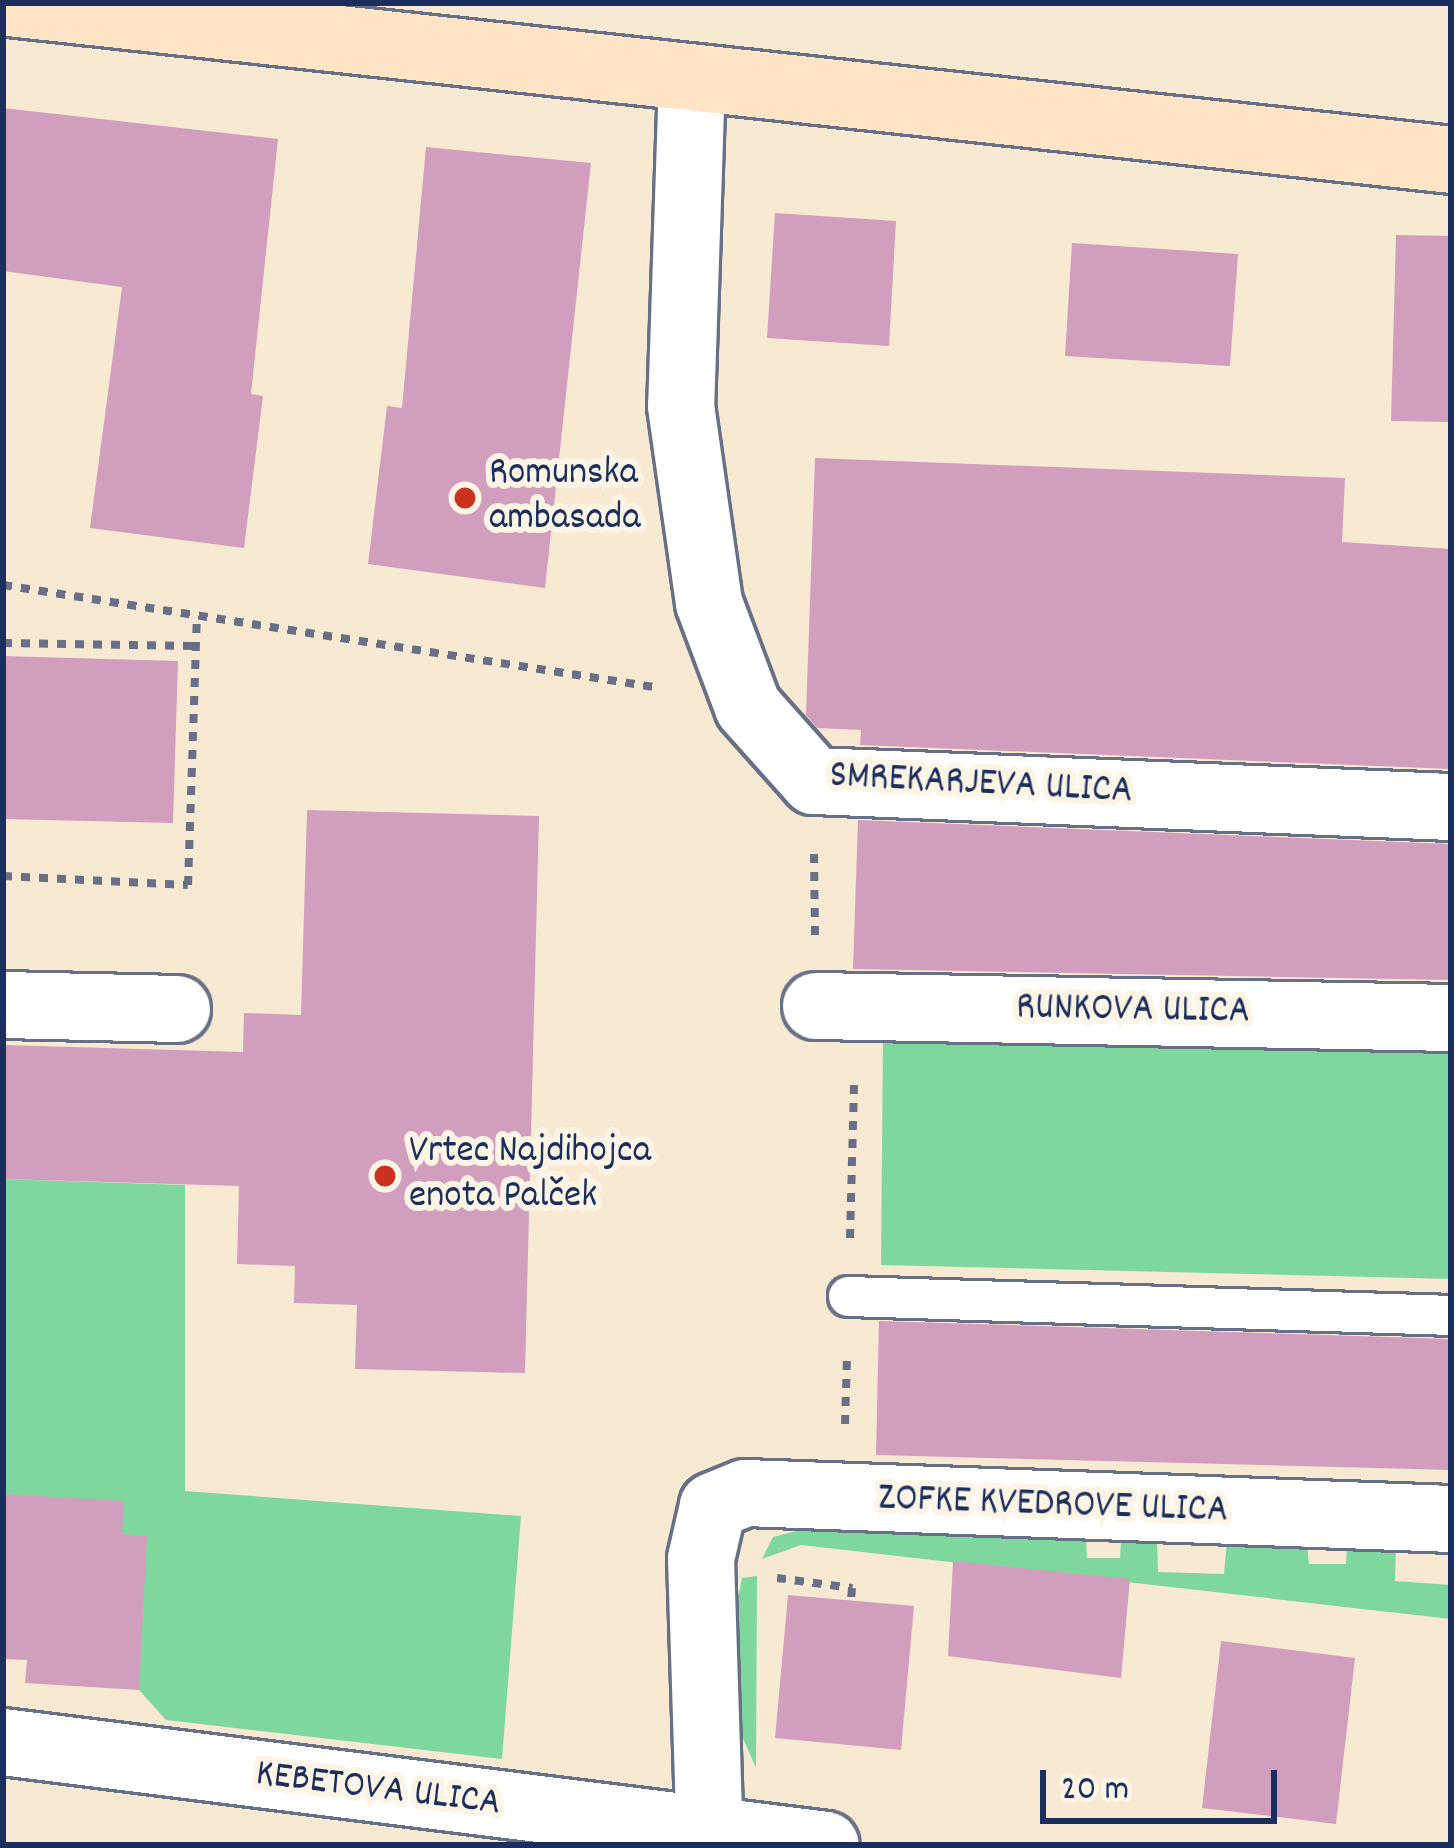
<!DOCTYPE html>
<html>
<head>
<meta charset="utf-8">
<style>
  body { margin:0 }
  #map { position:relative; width:1454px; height:1848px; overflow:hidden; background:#f8e9d2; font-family:Dekko,sans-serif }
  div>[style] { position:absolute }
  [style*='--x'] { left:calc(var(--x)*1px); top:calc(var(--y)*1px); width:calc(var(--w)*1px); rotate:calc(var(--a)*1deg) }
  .green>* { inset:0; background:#7ed89e }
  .building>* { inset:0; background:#d29ebe }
  .path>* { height:8px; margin-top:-4px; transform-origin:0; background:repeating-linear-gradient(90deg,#687087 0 9px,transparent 0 18px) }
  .roads { filter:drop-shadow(3px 0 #687087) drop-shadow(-3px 0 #687087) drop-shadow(0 3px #687087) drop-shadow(0 -3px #687087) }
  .lane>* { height:39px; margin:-19.5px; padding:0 19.5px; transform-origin:19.5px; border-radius:19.5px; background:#fff }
  .street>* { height:66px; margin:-33px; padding:0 33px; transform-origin:33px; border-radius:33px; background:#fff }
  .secondary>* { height:66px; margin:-33px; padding:0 33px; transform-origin:33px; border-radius:33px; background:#ffe4c6 }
  .dots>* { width:33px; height:33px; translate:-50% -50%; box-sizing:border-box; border:6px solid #fcf5e5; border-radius:50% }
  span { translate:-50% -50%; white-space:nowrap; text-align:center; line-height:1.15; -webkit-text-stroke:12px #fcf5e5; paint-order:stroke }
  .poi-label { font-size:39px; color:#1b2f5e }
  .left { translate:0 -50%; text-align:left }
  .street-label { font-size:39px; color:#1b2f5e }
  .frame { position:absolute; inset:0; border:6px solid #1b2f5e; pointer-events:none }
  .scale { position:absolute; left:1040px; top:1770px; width:237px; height:54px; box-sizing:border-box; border:6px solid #1b2f5e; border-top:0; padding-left:15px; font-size:36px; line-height:42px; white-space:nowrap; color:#1b2f5e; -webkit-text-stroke:9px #fcf5e5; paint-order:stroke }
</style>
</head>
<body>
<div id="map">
  <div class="green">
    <i style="clip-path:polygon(883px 1032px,1451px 1049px,1451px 1279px,881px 1265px)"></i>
    <i style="clip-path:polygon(3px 1179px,185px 1185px,185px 1491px,521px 1516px,502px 1759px,166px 1720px,139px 1690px,122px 1534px,3px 1494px)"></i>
    <i style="clip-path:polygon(800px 1530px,1086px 1538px,1087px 1558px,1120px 1558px,1121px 1541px,1157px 1540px,1158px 1572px,1224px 1574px,1227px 1542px,1307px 1545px,1309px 1564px,1346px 1564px,1347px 1545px,1396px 1547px,1395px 1581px,1451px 1585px,1451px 1619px,801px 1545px,762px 1559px,773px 1537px)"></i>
    <i style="clip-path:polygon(757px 1576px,756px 1768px,763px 1784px,742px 1736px,735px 1613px,742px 1578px)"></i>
  </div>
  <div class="building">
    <i style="clip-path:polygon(3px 108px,278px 139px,251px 394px,263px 396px,244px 548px,90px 528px,122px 287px,3px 271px)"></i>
    <i style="clip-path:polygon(426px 147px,591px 163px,545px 588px,368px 564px,387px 406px,402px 408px)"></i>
    <i style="clip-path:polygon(775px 213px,896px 221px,889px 346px,767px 338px)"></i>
    <i style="clip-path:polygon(1396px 235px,1451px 236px,1451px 422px,1391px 421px)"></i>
    <i style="clip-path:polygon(1072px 243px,1238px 254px,1230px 366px,1065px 356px)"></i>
    <i style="clip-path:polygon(815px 458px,1345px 478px,1342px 542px,1451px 549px,1451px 769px,860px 745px,861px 730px,817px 728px,806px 715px)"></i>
    <i style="clip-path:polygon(3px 656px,178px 661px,173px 823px,3px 819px)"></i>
    <i style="clip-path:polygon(307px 810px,539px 816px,525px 1373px,355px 1369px,357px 1305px,294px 1303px,295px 1266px,237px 1264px,239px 1186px,3px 1179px,3px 1045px,243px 1052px,244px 1013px,301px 1015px)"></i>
    <i style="clip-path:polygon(858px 820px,1451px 844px,1451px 980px,853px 969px)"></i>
    <i style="clip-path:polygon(879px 1321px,1451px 1339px,1451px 1470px,876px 1455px)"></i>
    <i style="clip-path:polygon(3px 1494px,124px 1501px,122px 1534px,147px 1536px,139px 1690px,25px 1683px,27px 1660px,3px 1659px)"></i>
    <i style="clip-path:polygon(953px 1561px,1130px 1579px,1121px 1678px,948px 1656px)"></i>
    <i style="clip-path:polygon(788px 1595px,914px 1606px,901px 1750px,775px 1738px)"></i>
    <i style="clip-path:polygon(1221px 1641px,1355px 1658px,1336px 1824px,1202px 1808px)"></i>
  </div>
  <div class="path">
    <i style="--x:3;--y:585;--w:665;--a:8.91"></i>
    <i style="--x:3;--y:643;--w:192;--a:0.9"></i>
    <i style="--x:814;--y:854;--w:81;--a:89.3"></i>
    <i style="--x:3;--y:876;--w:185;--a:2.8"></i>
    <i style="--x:188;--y:885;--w:269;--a:-88.1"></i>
    <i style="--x:850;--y:1238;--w:158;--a:-88.5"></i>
    <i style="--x:845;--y:1424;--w:69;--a:-88.3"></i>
    <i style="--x:777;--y:1578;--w:76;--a:7.6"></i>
    <i style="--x:852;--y:1588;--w:12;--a:95"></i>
  </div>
  <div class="roads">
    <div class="lane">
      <i style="--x:848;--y:1296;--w:603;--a:1.8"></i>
    </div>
    <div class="street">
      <i style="--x:692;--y:79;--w:327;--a:91.9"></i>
      <i style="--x:681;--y:406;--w:199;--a:81.9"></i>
      <i style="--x:709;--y:603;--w:111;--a:69.4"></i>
      <i style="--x:748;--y:707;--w:99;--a:48.3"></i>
      <i style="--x:814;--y:781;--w:638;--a:2.34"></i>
      <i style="--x:3;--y:1005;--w:174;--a:1.3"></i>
      <i style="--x:816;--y:1006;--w:635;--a:1.08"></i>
      <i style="--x:3;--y:1742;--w:829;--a:7.13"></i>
      <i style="--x:710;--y:1845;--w:286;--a:-91.8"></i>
      <i style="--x:701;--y:1559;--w:54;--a:-77.2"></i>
      <i style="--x:713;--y:1506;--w:35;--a:-22"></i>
      <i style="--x:746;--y:1493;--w:705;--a:2.11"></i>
    </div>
    <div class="secondary">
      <i style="--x:9;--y:3;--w:1451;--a:6.21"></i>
    </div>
  </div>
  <div class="dots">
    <i style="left:465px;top:498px;background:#c8321e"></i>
    <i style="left:385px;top:1176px;background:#c8321e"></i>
  </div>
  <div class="poi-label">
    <span class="left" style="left:489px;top:498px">Romunska<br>ambasada</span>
    <span class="left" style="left:409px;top:1176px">Vrtec Najdihojca<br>enota Palček</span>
  </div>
  <div class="street-label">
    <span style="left:981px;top:786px;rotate:3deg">SMREKARJEVA ULICA</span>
    <span style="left:1133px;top:1012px;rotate:1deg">RUNKOVA ULICA</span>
    <span style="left:1053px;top:1507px;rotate:2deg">ZOFKE KVEDROVE ULICA</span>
    <span style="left:378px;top:1791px;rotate:7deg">KEBETOVA ULICA</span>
  </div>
  <div class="frame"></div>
  <div class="scale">20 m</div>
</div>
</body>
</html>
